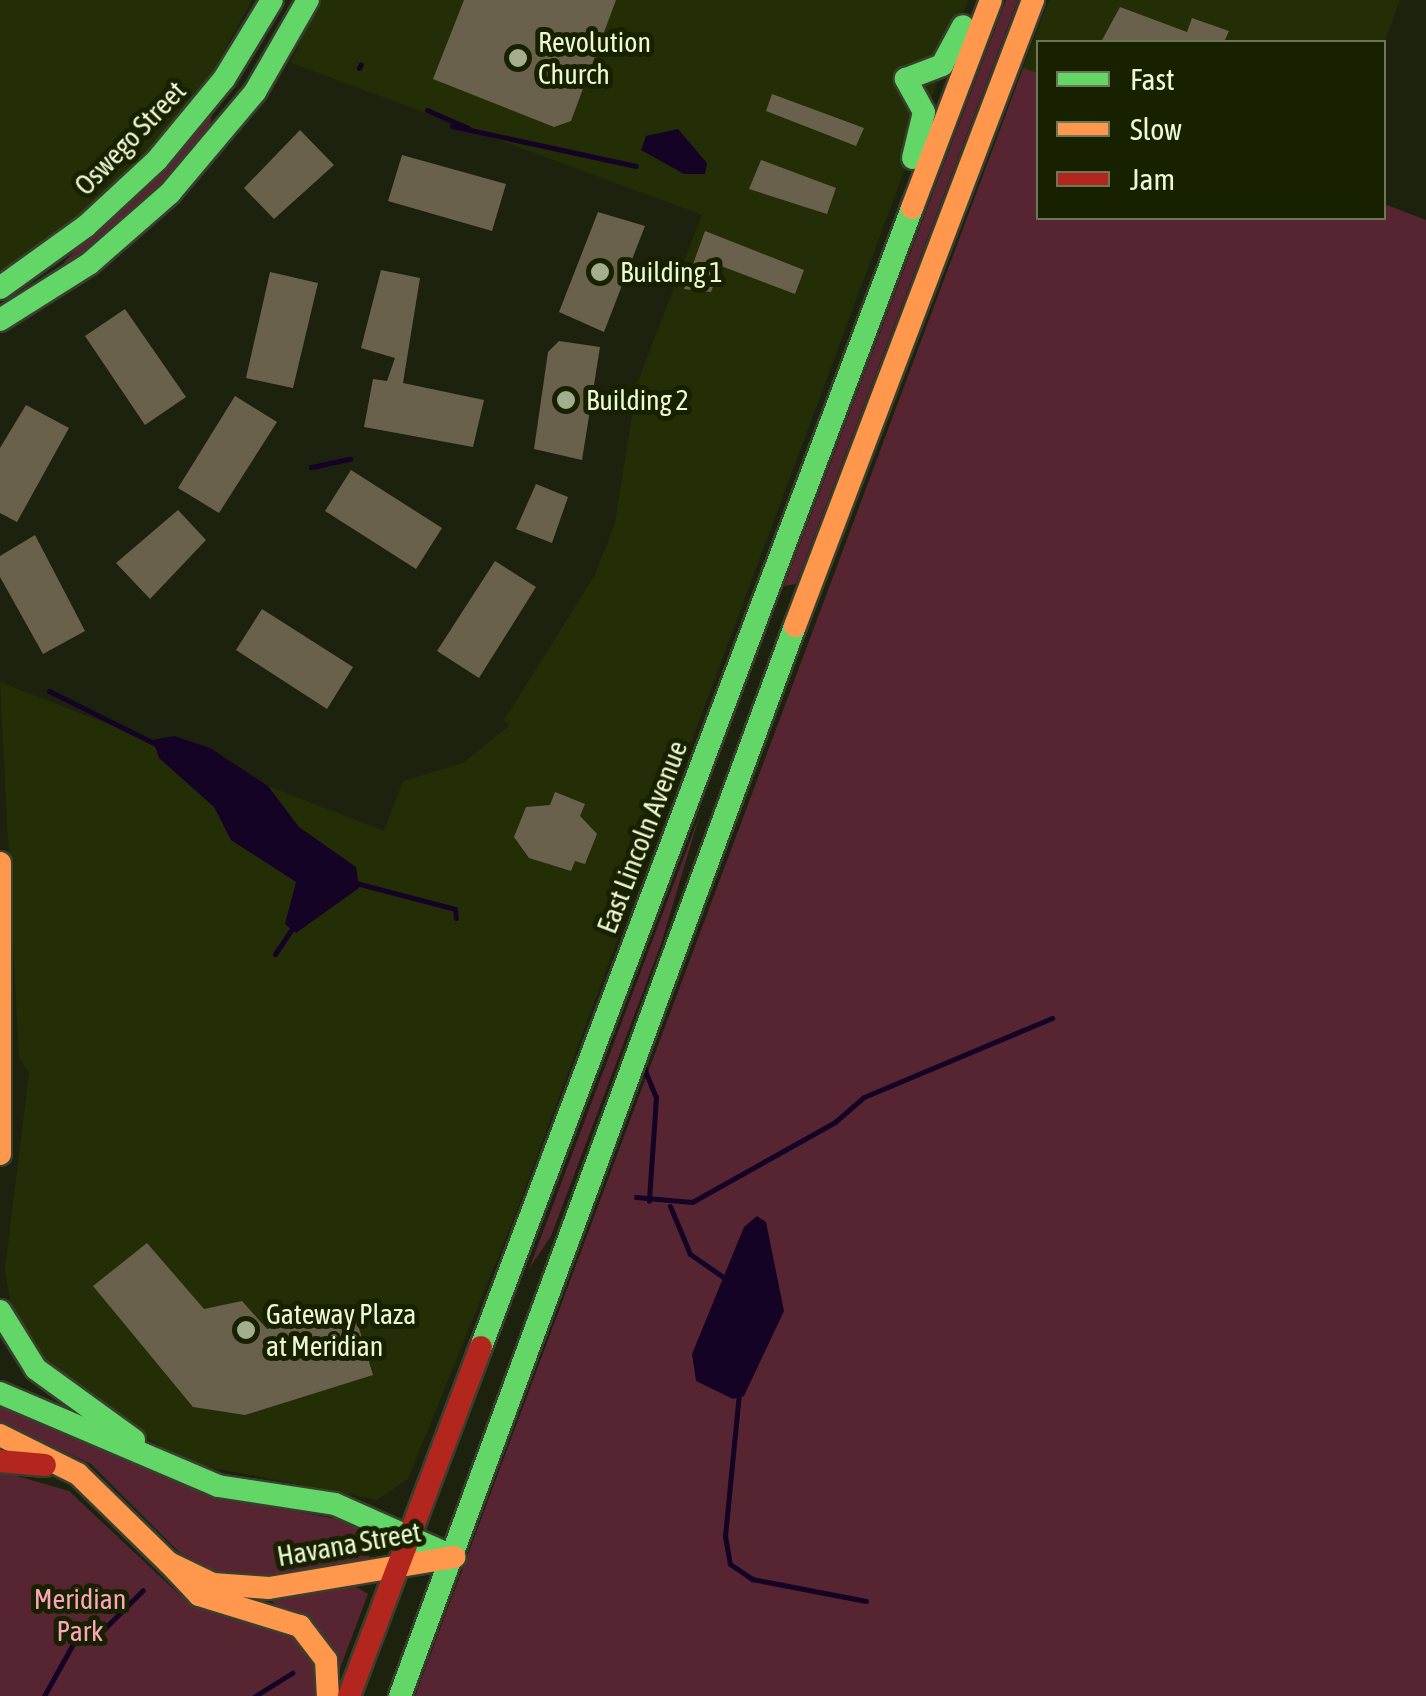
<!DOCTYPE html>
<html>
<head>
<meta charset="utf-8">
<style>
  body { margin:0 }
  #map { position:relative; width:1426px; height:1696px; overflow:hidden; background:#1c220d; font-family:"Asap Condensed",sans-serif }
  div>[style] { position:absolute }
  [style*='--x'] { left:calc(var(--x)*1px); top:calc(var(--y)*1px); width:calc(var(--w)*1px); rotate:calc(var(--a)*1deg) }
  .built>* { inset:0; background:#242e06 }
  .green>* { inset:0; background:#562531 }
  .water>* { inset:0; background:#150325 }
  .stream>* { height:5px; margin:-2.5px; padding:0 2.5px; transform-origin:2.5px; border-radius:2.5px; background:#150325 }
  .building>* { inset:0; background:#6a614d }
  .roads { filter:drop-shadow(2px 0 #393f2f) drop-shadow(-2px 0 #393f2f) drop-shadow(0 2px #393f2f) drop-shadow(0 -2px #393f2f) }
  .fast>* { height:22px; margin:-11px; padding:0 11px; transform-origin:11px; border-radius:11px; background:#63d668 }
  .slow>* { height:22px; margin:-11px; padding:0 11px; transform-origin:11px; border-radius:11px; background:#ff974d }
  .jam>* { height:22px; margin:-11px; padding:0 11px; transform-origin:11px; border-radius:11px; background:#b3261e }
  .dots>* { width:28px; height:28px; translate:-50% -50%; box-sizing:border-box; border:5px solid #172100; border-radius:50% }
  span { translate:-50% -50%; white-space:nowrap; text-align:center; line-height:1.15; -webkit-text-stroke:10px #172100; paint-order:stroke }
  .poi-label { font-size:28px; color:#ecf9d5 }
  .left { translate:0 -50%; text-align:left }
  .street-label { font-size:28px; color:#ecf9d5 }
  .park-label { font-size:28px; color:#fda6bb }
  .legend { position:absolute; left:1036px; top:40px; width:350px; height:180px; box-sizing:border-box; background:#172100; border:2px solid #6c7755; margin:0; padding:12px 18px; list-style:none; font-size:30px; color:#ecf9d5 }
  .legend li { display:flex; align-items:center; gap:20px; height:50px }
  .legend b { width:50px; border:2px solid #6c7755 }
</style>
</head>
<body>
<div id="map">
  <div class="built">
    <i style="clip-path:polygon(0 0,252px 0,198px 99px,110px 194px,0 273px)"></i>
    <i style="clip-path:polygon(318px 0,968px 0,513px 1220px,408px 1479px,377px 1500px,199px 1465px,163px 1449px,40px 1358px,12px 1313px,5px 1269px,29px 1073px,19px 1058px,0 682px,384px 831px,403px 781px,463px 763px,510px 725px,504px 720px,595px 575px,615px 523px,637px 384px,702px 215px,291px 63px)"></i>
    <i style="clip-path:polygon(1049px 0,1400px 0,1384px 44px,1038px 42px,1038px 73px,1023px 68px)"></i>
  </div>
  <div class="green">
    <i style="clip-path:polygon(1006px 0,1018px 0,796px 584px,784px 586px)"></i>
    <i style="clip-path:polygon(1023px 68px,1038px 73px,1038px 218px,1384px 218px,1384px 204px,1426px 220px,1426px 1696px,415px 1696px)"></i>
    <i style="clip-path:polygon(212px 110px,210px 128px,182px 168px,69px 268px,64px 262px)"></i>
    <i style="clip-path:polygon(700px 814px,661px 944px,551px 1236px,529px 1269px)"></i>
    <i style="clip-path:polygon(0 1404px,203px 1494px,353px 1522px,372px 1532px,369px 1558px,276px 1578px,225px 1577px,179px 1552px,91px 1464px,0 1422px)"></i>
    <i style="clip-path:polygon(0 1471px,69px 1491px,184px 1599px,305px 1640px,323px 1696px,0 1696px)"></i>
    <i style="clip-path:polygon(346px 1581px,368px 1594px,339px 1671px,272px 1601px)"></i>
  </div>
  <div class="water">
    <i style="clip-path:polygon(678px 129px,707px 163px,705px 174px,684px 174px,641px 150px,646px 136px)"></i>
    <i style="clip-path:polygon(174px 736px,210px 748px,268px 786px,299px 827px,356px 867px,359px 888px,296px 933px,285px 924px,296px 882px,231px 840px,214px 807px,159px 758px,153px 740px)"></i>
    <i style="clip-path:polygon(757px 1216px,766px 1222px,784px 1311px,744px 1396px,733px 1399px,696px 1381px,692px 1354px,744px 1227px)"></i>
  </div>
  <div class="stream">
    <i style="--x:359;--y:68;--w:4;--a:-63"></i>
    <i style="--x:427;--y:110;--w:45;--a:23.7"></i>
    <i style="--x:452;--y:126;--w:188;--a:12.3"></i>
    <i style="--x:311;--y:467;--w:40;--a:-12"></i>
    <i style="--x:49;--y:691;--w:119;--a:26.4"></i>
    <i style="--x:356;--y:883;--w:102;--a:14.7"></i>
    <i style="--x:455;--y:909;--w:9;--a:84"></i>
    <i style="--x:275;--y:954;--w:32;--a:-56"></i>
    <i style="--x:644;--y:1068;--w:31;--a:68"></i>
    <i style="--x:656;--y:1097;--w:104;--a:93.9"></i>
    <i style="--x:636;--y:1197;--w:56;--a:5.1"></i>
    <i style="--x:692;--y:1202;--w:164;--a:-29.2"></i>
    <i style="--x:835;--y:1122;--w:38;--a:-41"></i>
    <i style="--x:864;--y:1097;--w:204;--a:-22.8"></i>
    <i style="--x:670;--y:1206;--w:52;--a:67.4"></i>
    <i style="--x:690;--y:1254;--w:44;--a:34.8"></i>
    <i style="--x:739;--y:1393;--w:144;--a:95.6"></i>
    <i style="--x:725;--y:1536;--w:28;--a:80"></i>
    <i style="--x:730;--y:1564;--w:27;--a:34"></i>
    <i style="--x:752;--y:1579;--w:116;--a:10.9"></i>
    <i style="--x:44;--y:1696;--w:62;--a:-60.9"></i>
    <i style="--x:74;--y:1642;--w:20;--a:-9"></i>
    <i style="--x:94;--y:1639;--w:69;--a:-45"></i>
    <i style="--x:255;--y:1696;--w:44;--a:-31.9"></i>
  </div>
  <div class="building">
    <i style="clip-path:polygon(464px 0,616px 0,571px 121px,554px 127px,433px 79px)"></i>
    <i style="clip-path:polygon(1120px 7px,1187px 32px,1192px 18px,1229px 31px,1224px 42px,1101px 42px)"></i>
    <i style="clip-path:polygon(772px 94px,864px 128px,856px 146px,766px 111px)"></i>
    <i style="clip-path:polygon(300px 130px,334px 165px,274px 219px,244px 188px)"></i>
    <i style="clip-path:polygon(402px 155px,506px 184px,492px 231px,388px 201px)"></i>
    <i style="clip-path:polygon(761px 160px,836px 188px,827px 214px,749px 189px)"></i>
    <i style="clip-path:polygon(598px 212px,645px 226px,604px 332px,559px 312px)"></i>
    <i style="clip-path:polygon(705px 231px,804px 270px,795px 294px,721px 266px,711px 292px,684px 289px)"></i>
    <i style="clip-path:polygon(381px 270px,420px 278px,403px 383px,484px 400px,473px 447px,364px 427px,373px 379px,387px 381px,395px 358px,361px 348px)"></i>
    <i style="clip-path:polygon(270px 272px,318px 283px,293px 388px,246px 378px)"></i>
    <i style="clip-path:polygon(125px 309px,186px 397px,145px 425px,85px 336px)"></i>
    <i style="clip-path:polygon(559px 341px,600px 347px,582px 460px,534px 449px,548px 352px)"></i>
    <i style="clip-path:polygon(235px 396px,277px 422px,219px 513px,178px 488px)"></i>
    <i style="clip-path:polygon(26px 405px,69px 428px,17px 522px,0 513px,0 448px)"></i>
    <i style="clip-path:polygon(351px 470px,442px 528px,416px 569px,325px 511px)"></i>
    <i style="clip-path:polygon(536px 484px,568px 497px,552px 543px,516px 529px)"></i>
    <i style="clip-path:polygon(178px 510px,206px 540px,150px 599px,116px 563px)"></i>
    <i style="clip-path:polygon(35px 535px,85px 631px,43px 654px,0 577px,0 556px)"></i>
    <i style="clip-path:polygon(495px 561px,536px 587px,479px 678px,437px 651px)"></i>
    <i style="clip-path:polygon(262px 609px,353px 667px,327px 709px,236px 650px)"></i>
    <i style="clip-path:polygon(555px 792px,585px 804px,580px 816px,597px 834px,585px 864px,575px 861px,571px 871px,529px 858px,514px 837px,526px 807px,550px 805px)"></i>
    <i style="clip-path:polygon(147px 1243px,204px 1309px,242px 1301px,267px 1329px,353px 1308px,373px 1375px,245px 1415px,193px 1407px,93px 1286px)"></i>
  </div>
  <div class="roads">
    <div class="fast">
      <i style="--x:913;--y:158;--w:47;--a:-76.6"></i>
      <i style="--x:924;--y:112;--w:38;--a:-119"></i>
      <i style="--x:906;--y:79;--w:39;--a:-21"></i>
      <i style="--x:942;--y:65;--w:44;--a:-61.7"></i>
      <i style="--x:0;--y:288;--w:106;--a:-35.8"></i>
      <i style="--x:86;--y:226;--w:97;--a:-42.9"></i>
      <i style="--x:157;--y:160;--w:105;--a:-50.4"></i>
      <i style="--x:224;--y:79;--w:92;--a:-58.7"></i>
      <i style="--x:0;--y:320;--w:105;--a:-32.2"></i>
      <i style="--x:89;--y:264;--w:108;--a:-41.2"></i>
      <i style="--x:170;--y:193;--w:132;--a:-49.9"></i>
      <i style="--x:255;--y:92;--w:106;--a:-60.1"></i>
      <i style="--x:0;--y:1311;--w:68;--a:58.2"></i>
      <i style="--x:36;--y:1369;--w:121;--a:35.9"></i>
      <i style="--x:481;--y:1347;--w:1218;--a:-69.27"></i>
      <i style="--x:0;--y:1393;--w:237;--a:23.1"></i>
      <i style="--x:218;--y:1486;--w:118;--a:8.7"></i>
      <i style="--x:335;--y:1504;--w:130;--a:24"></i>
      <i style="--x:400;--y:1696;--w:1141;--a:-69.74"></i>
    </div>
    <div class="slow">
      <i style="--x:912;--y:208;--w:222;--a:-69.2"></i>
      <i style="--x:795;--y:626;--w:670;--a:-69.18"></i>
      <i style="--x:0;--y:863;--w:291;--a:90"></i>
      <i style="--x:0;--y:1435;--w:87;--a:26.6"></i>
      <i style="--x:78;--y:1474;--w:127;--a:44.4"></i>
      <i style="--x:169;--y:1563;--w:49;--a:25.5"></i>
      <i style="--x:213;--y:1584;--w:56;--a:4.1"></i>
      <i style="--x:269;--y:1588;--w:188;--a:-9.5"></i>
      <i style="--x:169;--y:1563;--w:44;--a:46.8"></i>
      <i style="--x:199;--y:1595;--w:106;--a:17.1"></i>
      <i style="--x:300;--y:1626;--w:43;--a:52.6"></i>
      <i style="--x:326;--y:1660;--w:36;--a:87"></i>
    </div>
    <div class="jam">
      <i style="--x:0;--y:1461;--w:45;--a:5.1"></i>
      <i style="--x:349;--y:1696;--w:373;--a:-69.3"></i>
    </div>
  </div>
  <div class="dots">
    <i style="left:518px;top:58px;background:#a3ae8f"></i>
    <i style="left:600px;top:272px;background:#a3ae8f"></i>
    <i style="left:566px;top:400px;background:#a3ae8f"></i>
    <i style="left:246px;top:1330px;background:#a3ae8f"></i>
  </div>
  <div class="poi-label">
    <span class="left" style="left:538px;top:58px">Revolution<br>Church</span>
    <span class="left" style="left:620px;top:272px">Building 1</span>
    <span class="left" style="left:586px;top:400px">Building 2</span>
    <span class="left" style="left:266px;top:1330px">Gateway Plaza<br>at Meridian</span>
  </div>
  <div class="street-label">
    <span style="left:130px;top:138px;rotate:-46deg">Oswego Street</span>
    <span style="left:642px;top:837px;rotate:-69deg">East Lincoln Avenue</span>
    <span style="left:349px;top:1544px;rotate:-10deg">Havana Street</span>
  </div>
  <div class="park-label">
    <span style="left:80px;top:1615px">Meridian<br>Park</span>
  </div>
  <ul class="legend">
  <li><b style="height:12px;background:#63d668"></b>Fast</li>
  <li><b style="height:12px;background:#ff974d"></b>Slow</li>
  <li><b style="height:12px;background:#b3261e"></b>Jam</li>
  </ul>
</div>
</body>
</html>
